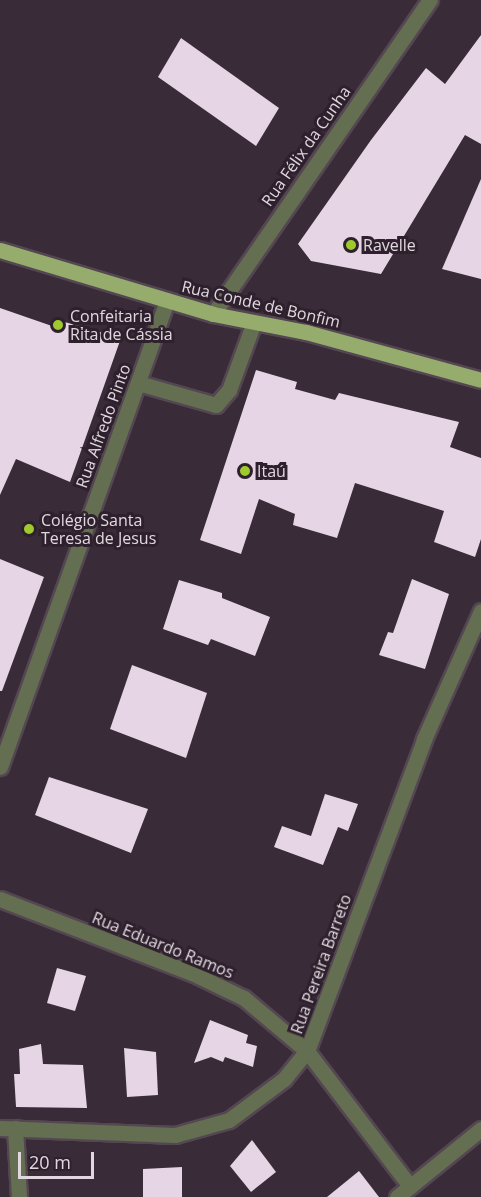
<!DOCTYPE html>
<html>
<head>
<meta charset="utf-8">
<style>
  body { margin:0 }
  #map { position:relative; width:481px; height:1197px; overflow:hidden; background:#392b37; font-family:"Open Sans",sans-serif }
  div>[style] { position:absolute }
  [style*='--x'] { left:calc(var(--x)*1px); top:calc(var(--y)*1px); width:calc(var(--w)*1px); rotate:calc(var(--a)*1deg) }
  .building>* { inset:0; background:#e6d5e4 }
  .roads { filter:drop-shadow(2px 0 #544752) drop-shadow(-2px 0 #544752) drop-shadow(0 2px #544752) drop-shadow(0 -2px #544752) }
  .minor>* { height:15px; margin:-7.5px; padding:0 7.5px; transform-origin:7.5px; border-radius:7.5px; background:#646f51 }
  .major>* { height:15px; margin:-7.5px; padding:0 7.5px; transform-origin:7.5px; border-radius:7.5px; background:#96ac6d }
  .dots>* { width:16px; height:16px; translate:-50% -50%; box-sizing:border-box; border:3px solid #2e212d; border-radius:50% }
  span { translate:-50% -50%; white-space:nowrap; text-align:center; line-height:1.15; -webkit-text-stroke:6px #2e212d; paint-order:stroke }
  .street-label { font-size:16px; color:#e1d8df }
  .poi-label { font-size:16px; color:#e1d8df }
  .left { translate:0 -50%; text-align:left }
  .scale { position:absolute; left:18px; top:1152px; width:76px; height:27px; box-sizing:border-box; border:3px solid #e1d8df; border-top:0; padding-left:8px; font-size:18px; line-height:21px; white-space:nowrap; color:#e1d8df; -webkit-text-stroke:4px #2e212d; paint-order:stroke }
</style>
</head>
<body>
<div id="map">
  <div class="building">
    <i style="clip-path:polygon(481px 35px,481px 144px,465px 135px,381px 274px,311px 261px,298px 244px,371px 140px,426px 68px,445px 84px)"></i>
    <i style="clip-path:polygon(181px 38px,279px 108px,256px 146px,158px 77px)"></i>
    <i style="clip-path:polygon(481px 179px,481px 279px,442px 269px)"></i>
    <i style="clip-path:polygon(0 308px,52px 326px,54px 319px,121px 338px,70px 482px,16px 459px,0 495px)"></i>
    <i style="clip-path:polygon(256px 370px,297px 382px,295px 389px,335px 400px,339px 393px,459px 422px,450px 447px,481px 458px,481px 539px,475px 557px,434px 542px,444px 511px,355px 483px,337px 538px,293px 525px,295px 514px,259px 499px,241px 554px,200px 540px)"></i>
    <i style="clip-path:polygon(0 559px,44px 577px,2px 691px,0 691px)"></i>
    <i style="clip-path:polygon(412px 579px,449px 594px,425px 669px,379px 655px,388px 632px,393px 633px)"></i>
    <i style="clip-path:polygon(179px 580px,222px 593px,222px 598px,270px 617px,255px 656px,211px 639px,208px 645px,163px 629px)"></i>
    <i style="clip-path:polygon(132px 665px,207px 693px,186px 758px,110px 729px)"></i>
    <i style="clip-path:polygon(49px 777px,148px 809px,131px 853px,35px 815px)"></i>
    <i style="clip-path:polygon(325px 794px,358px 804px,348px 831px,338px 827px,323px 865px,274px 847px,282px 826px,311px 836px)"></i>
    <i style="clip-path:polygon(57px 968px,86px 976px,75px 1011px,47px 1003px)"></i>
    <i style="clip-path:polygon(210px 1020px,248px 1035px,246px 1043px,257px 1046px,253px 1067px,225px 1057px,223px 1062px,211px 1057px,194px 1063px)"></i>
    <i style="clip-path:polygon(41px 1044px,43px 1064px,83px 1065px,87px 1108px,16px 1107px,14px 1074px,20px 1074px,19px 1049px)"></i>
    <i style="clip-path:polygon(124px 1048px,156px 1052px,158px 1095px,127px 1097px)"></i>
    <i style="clip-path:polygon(252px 1140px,276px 1172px,251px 1192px,230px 1166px)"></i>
    <i style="clip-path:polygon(182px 1167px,182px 1197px,143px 1197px,143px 1169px)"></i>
    <i style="clip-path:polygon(359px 1171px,379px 1197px,327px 1197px)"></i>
  </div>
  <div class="roads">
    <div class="minor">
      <i style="--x:213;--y:314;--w:382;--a:-55.4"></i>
      <i style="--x:138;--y:383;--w:81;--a:15.8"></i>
      <i style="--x:216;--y:405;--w:20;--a:-49"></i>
      <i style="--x:229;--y:390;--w:72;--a:-69.8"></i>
      <i style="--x:0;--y:767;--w:496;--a:-70.3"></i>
      <i style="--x:0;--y:899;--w:206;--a:21.1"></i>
      <i style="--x:192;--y:973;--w:58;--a:25.7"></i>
      <i style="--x:244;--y:998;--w:82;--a:40.1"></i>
      <i style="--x:307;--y:1051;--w:170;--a:52.7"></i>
      <i style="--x:0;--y:1128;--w:175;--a:2.3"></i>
      <i style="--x:175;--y:1135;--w:56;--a:-15.5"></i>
      <i style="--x:229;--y:1120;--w:69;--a:-36.7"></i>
      <i style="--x:284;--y:1079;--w:36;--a:-51"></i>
      <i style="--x:307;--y:1051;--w:333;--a:-69.4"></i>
      <i style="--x:424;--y:739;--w:140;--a:-66"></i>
      <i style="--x:15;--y:1128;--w:69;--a:86.7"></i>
      <i style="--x:397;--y:1197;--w:108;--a:-39"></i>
    </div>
    <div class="major">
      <i style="--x:0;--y:250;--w:222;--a:16.7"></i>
      <i style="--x:213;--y:314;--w:95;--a:11"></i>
      <i style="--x:306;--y:332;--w:181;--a:15.3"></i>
    </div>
  </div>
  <div class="dots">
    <i style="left:351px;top:245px;background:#9fca2d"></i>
    <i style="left:58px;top:325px;background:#9fca2d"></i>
    <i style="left:245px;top:471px;background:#9fca2d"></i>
    <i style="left:29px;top:529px;background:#9fca2d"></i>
  </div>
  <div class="street-label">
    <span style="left:306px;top:146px;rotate:-55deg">Rua Félix da Cunha</span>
    <span style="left:261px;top:304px;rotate:13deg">Rua Conde de Bonfim</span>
    <span style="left:103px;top:426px;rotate:-70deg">Rua Alfredo Pinto</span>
    <span style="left:163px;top:945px;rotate:22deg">Rua Eduardo Ramos</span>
    <span style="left:321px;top:964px;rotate:-70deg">Rua Pereira Barreto</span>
  </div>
  <div class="poi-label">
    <span class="left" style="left:363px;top:245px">Ravelle</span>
    <span class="left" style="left:70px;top:325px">Confeitaria<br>Rita de Cássia</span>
    <span class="left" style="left:257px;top:471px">Itaú</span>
    <span class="left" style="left:41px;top:529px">Colégio Santa<br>Teresa de Jesus</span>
  </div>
  <div class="scale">20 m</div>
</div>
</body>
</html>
